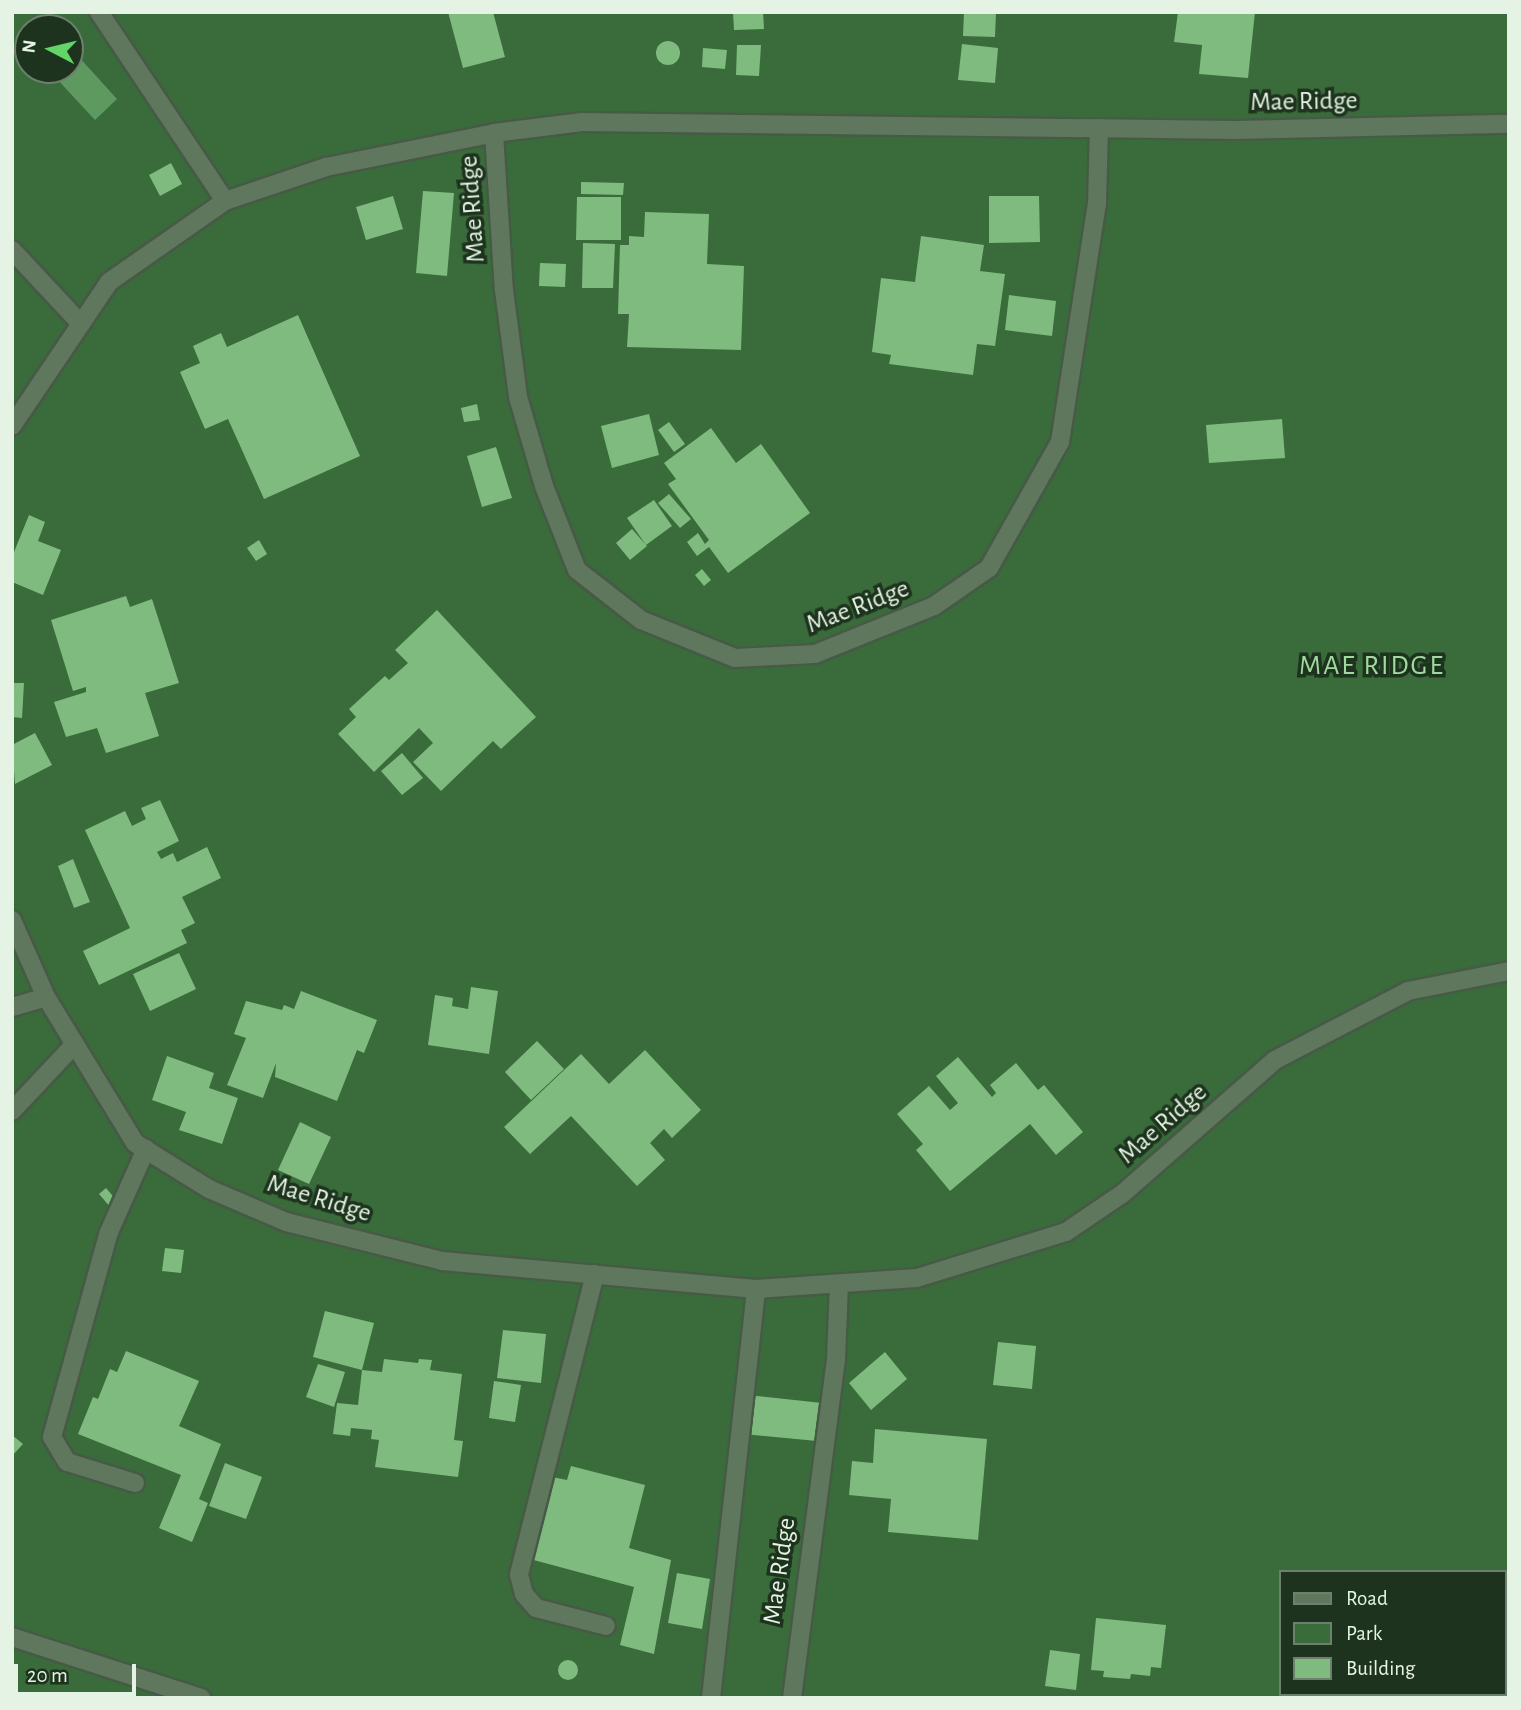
<!DOCTYPE html>
<html>
<head>
<meta charset="utf-8">
<style>
  body { margin:0 }
  #map { position:relative; width:1521px; height:1710px; overflow:hidden; background:#273e27; font-family:"Alegreya Sans",sans-serif }
  div>[style] { position:absolute }
  [style*='--x'] { left:calc(var(--x)*1px); top:calc(var(--y)*1px); width:calc(var(--w)*1px); rotate:calc(var(--a)*1deg) }
  .green>* { inset:0; background:#3a6b3b }
  .water>* { inset:0; background:#5e995f }
  .building>* { inset:0; background:#7fbb7f }
  .round { border-radius:50% }
  .roads { filter:drop-shadow(2px 0 #465a46) drop-shadow(-2px 0 #465a46) drop-shadow(0 2px #465a46) drop-shadow(0 -2px #465a46) }
  .minor>* { height:18px; margin:-9px; padding:0 9px; transform-origin:9px; border-radius:9px; background:#5e775d }
  span { translate:-50% -50%; white-space:nowrap; text-align:center; line-height:1.15; -webkit-text-stroke:7px #1d331d; paint-order:stroke }
  .street-label { font-size:26px; color:#e5f3e4 }
  .neighbourhood-label { font-size:28px; color:#a0da9f; letter-spacing:2px }
  .frame { position:absolute; inset:0; border:14px solid #e5f3e4; pointer-events:none }
  .legend { position:absolute; left:1279px; top:1570px; width:228px; height:126px; box-sizing:border-box; background:#1d331d; border:2px solid #6d806d; margin:0; padding:9px 12px; list-style:none; font-size:21px; color:#e5f3e4 }
  .legend li { display:flex; align-items:center; gap:14px; height:35px }
  .legend b { width:35px; border:2px solid #6d806d }
  .north { position:absolute; left:14px; top:14px; width:70px; height:70px; box-sizing:border-box; background:#1d331d; border:2px solid #6d806d; border-radius:50%; rotate:277deg; font-size:19px; font-weight:700; line-height:28px; text-align:center; color:#e5f3e4 }
  .north::after { content:''; display:block; margin:auto; width:24px; height:32px; background:#63d468; clip-path:polygon(50% 0,100% 100%,50% 72%,0 100%) }
  .scale { position:absolute; left:14px; top:1664px; width:122px; height:32px; box-sizing:border-box; border:4px solid #e5f3e4; border-top:0; padding-left:9px; font-size:21px; line-height:24px; white-space:nowrap; color:#e5f3e4; -webkit-text-stroke:5px #1d331d; paint-order:stroke }
</style>
</head>
<body>
<div id="map">
  <div class="green">
    <i style="clip-path:polygon(evenodd,12px 12px,1509px 12px,1509px 1698px,12px 1698px,12px 12px,28px 28px,70px 28px,70px 70px,28px 70px,28px 28px,12px 12px,1281px 1572px,1505px 1572px,1505px 1694px,1281px 1694px,1281px 1572px)"></i>
  </div>
  <div class="water">
    <i style="clip-path:polygon(78px 56px,117px 99px,95px 120px,56px 78px,70px 70px)"></i>
  </div>
  <div class="building">
    <i style="clip-path:polygon(448px 12px,493px 12px,505px 57px,463px 68px)"></i>
    <i style="clip-path:polygon(733px 12px,763px 12px,764px 29px,734px 30px)"></i>
    <i style="clip-path:polygon(964px 12px,996px 12px,995px 37px,963px 36px)"></i>
    <i style="clip-path:polygon(1178px 12px,1255px 12px,1248px 78px,1199px 74px,1202px 45px,1174px 42px)"></i>
    <i class="round" style="left:656px;top:41px;width:24px;height:24px"></i>
    <i style="clip-path:polygon(962px 44px,998px 48px,995px 83px,958px 80px)"></i>
    <i style="clip-path:polygon(737px 45px,761px 45px,759px 76px,736px 75px)"></i>
    <i style="clip-path:polygon(703px 48px,727px 50px,725px 69px,702px 67px)"></i>
    <i style="clip-path:polygon(171px 163px,182px 184px,160px 196px,149px 175px)"></i>
    <i style="clip-path:polygon(581px 182px,624px 183px,623px 195px,581px 194px)"></i>
    <i style="clip-path:polygon(423px 191px,454px 193px,447px 276px,416px 273px)"></i>
    <i style="clip-path:polygon(393px 196px,403px 229px,366px 240px,356px 207px)"></i>
    <i style="clip-path:polygon(989px 196px,1039px 196px,1040px 242px,989px 243px)"></i>
    <i style="clip-path:polygon(577px 197px,621px 197px,621px 240px,576px 240px)"></i>
    <i style="clip-path:polygon(645px 212px,709px 214px,707px 264px,744px 266px,741px 350px,627px 347px,629px 314px,618px 314px,620px 245px,629px 245px,629px 236px,644px 237px)"></i>
    <i style="clip-path:polygon(921px 236px,984px 245px,980px 271px,1005px 274px,995px 346px,977px 344px,973px 375px,889px 364px,891px 355px,872px 352px,881px 278px,915px 282px)"></i>
    <i style="clip-path:polygon(583px 243px,615px 244px,613px 288px,582px 288px)"></i>
    <i style="clip-path:polygon(540px 263px,566px 264px,565px 287px,539px 286px)"></i>
    <i style="clip-path:polygon(1009px 295px,1056px 301px,1052px 336px,1005px 330px)"></i>
    <i style="clip-path:polygon(298px 315px,360px 456px,264px 499px,228px 419px,205px 429px,180px 372px,200px 363px,193px 346px,221px 333px,227px 347px)"></i>
    <i style="clip-path:polygon(477px 404px,480px 420px,464px 422px,461px 408px)"></i>
    <i style="clip-path:polygon(649px 414px,659px 455px,612px 468px,601px 426px)"></i>
    <i style="clip-path:polygon(1282px 419px,1285px 458px,1209px 463px,1206px 425px)"></i>
    <i style="clip-path:polygon(669px 422px,685px 444px,674px 452px,658px 430px)"></i>
    <i style="clip-path:polygon(711px 428px,736px 463px,761px 444px,810px 513px,728px 573px,709px 547px,697px 556px,687px 542px,698px 533px,705px 544px,709px 540px,668px 484px,676px 479px,664px 463px)"></i>
    <i style="clip-path:polygon(496px 447px,512px 498px,482px 507px,467px 456px)"></i>
    <i style="clip-path:polygon(669px 494px,691px 519px,680px 528px,658px 503px)"></i>
    <i style="clip-path:polygon(654px 500px,672px 526px,646px 545px,627px 518px)"></i>
    <i style="clip-path:polygon(29px 515px,45px 522px,38px 541px,61px 550px,43px 595px,12px 582px,12px 557px)"></i>
    <i style="clip-path:polygon(632px 529px,647px 546px,630px 560px,616px 543px)"></i>
    <i style="clip-path:polygon(259px 540px,267px 554px,256px 561px,247px 548px)"></i>
    <i style="clip-path:polygon(702px 569px,711px 580px,704px 586px,695px 575px)"></i>
    <i style="clip-path:polygon(126px 596px,130px 607px,152px 599px,179px 683px,145px 693px,159px 736px,106px 753px,97px 728px,66px 737px,54px 702px,86px 692px,86px 687px,73px 691px,51px 620px)"></i>
    <i style="clip-path:polygon(437px 610px,536px 717px,501px 749px,493px 741px,441px 791px,413px 762px,433px 743px,419px 728px,374px 772px,338px 734px,356px 717px,349px 709px,385px 676px,389px 680px,408px 663px,395px 650px)"></i>
    <i style="clip-path:polygon(12px 683px,24px 683px,22px 718px,12px 717px)"></i>
    <i style="clip-path:polygon(35px 733px,52px 765px,15px 784px,12px 745px)"></i>
    <i style="clip-path:polygon(402px 753px,423px 778px,402px 795px,381px 771px)"></i>
    <i style="clip-path:polygon(160px 800px,179px 841px,157px 852px,161px 859px,173px 853px,177px 862px,207px 847px,221px 878px,182px 897px,195px 923px,181px 930px,187px 943px,99px 985px,83px 951px,130px 928px,85px 830px,125px 811px,132px 826px,146px 819px,141px 808px)"></i>
    <i style="clip-path:polygon(73px 859px,90px 902px,74px 908px,58px 866px)"></i>
    <i style="clip-path:polygon(179px 953px,196px 989px,150px 1011px,133px 974px)"></i>
    <i style="clip-path:polygon(471px 987px,498px 991px,489px 1054px,428px 1045px,435px 995px,453px 998px,452px 1006px,468px 1009px)"></i>
    <i style="clip-path:polygon(301px 991px,377px 1020px,364px 1053px,357px 1050px,337px 1101px,275px 1077px,276px 1063px,263px 1098px,227px 1085px,246px 1038px,234px 1034px,246px 1001px,282px 1010px,284px 1005px,294px 1009px)"></i>
    <i style="clip-path:polygon(537px 1041px,564px 1069px,531px 1100px,505px 1072px)"></i>
    <i style="clip-path:polygon(645px 1050px,701px 1110px,672px 1138px,664px 1129px,650px 1143px,665px 1160px,637px 1186px,571px 1116px,530px 1154px,504px 1127px,581px 1054px,609px 1084px)"></i>
    <i style="clip-path:polygon(167px 1056px,214px 1073px,209px 1088px,238px 1098px,222px 1144px,179px 1130px,186px 1112px,152px 1100px)"></i>
    <i style="clip-path:polygon(958px 1057px,992px 1097px,996px 1093px,990px 1085px,1016px 1063px,1038px 1090px,1044px 1085px,1083px 1132px,1056px 1155px,1030px 1124px,950px 1191px,916px 1150px,923px 1144px,897px 1114px,929px 1086px,950px 1110px,958px 1103px,936px 1076px)"></i>
    <i style="clip-path:polygon(300px 1122px,331px 1137px,309px 1184px,278px 1170px)"></i>
    <i style="clip-path:polygon(106px 1188px,118px 1202px,111px 1208px,99px 1194px)"></i>
    <i style="clip-path:polygon(165px 1248px,184px 1250px,181px 1273px,162px 1271px)"></i>
    <i style="clip-path:polygon(325px 1311px,374px 1323px,362px 1370px,313px 1357px)"></i>
    <i style="clip-path:polygon(503px 1330px,546px 1334px,541px 1383px,497px 1378px)"></i>
    <i style="clip-path:polygon(998px 1342px,1036px 1346px,1032px 1389px,993px 1385px)"></i>
    <i style="clip-path:polygon(126px 1351px,199px 1381px,179px 1426px,221px 1444px,199px 1499px,208px 1503px,192px 1542px,159px 1528px,181px 1475px,78px 1434px,93px 1397px,98px 1399px,110px 1369px,117px 1372px)"></i>
    <i style="clip-path:polygon(885px 1352px,907px 1379px,871px 1410px,849px 1383px)"></i>
    <i style="clip-path:polygon(384px 1359px,418px 1363px,419px 1359px,432px 1360px,430px 1370px,462px 1374px,454px 1440px,463px 1441px,458px 1477px,375px 1467px,379px 1440px,371px 1439px,372px 1430px,351px 1428px,350px 1436px,333px 1434px,337px 1403px,358px 1405px,362px 1370px,382px 1372px)"></i>
    <i style="clip-path:polygon(318px 1364px,345px 1372px,334px 1407px,306px 1397px)"></i>
    <i style="clip-path:polygon(494px 1381px,521px 1385px,515px 1422px,489px 1418px)"></i>
    <i style="clip-path:polygon(748px 1395px,822px 1403px,817px 1441px,744px 1434px)"></i>
    <i style="clip-path:polygon(875px 1429px,987px 1439px,978px 1540px,888px 1532px,891px 1499px,849px 1495px,852px 1461px,873px 1463px)"></i>
    <i style="clip-path:polygon(12px 1435px,23px 1444px,12px 1456px)"></i>
    <i style="clip-path:polygon(225px 1463px,262px 1477px,246px 1519px,209px 1506px)"></i>
    <i style="clip-path:polygon(571px 1466px,645px 1485px,629px 1548px,671px 1560px,654px 1654px,620px 1645px,634px 1587px,530px 1559px,552px 1477px,567px 1480px)"></i>
    <i style="clip-path:polygon(677px 1573px,710px 1579px,702px 1629px,668px 1623px)"></i>
    <i style="clip-path:polygon(1096px 1618px,1166px 1625px,1161px 1668px,1151px 1667px,1150px 1676px,1131px 1674px,1130px 1679px,1103px 1677px,1104px 1671px,1091px 1670px)"></i>
    <i style="clip-path:polygon(1050px 1650px,1080px 1654px,1076px 1690px,1045px 1686px)"></i>
    <i class="round" style="left:558px;top:1660px;width:20px;height:20px"></i>
  </div>
  <div class="roads">
    <div class="minor">
      <i style="--x:99;--y:12;--w:227;--a:56.3"></i>
      <i style="--x:494;--y:133;--w:157;--a:86.4"></i>
      <i style="--x:504;--y:290;--w:108;--a:82.5"></i>
      <i style="--x:518;--y:397;--w:93;--a:73.7"></i>
      <i style="--x:544;--y:486;--w:90;--a:68.6"></i>
      <i style="--x:577;--y:570;--w:81;--a:38"></i>
      <i style="--x:641;--y:620;--w:101;--a:22"></i>
      <i style="--x:735;--y:658;--w:80;--a:-2.9"></i>
      <i style="--x:815;--y:654;--w:128;--a:-22"></i>
      <i style="--x:934;--y:606;--w:67;--a:-34.6"></i>
      <i style="--x:989;--y:568;--w:145;--a:-60.6"></i>
      <i style="--x:1060;--y:442;--w:241;--a:-81.2"></i>
      <i style="--x:1097;--y:204;--w:76;--a:-88.5"></i>
      <i style="--x:12;--y:250;--w:101;--a:47"></i>
      <i style="--x:12;--y:426;--w:174;--a:-56"></i>
      <i style="--x:109;--y:282;--w:141;--a:-34.9"></i>
      <i style="--x:225;--y:201;--w:107;--a:-18.6"></i>
      <i style="--x:326;--y:167;--w:171;--a:-11.4"></i>
      <i style="--x:494;--y:133;--w:89;--a:-7.1"></i>
      <i style="--x:582;--y:122;--w:654;--a:0.7"></i>
      <i style="--x:1236;--y:130;--w:273;--a:-1.3"></i>
      <i style="--x:12;--y:920;--w:84;--a:66.2"></i>
      <i style="--x:46;--y:997;--w:171;--a:58.6"></i>
      <i style="--x:135;--y:1143;--w:87;--a:31.9"></i>
      <i style="--x:209;--y:1189;--w:84;--a:23.2"></i>
      <i style="--x:286;--y:1222;--w:161;--a:14"></i>
      <i style="--x:442;--y:1261;--w:315;--a:5.1"></i>
      <i style="--x:756;--y:1289;--w:161;--a:-3.9"></i>
      <i style="--x:917;--y:1278;--w:156;--a:-17.2"></i>
      <i style="--x:1066;--y:1232;--w:68;--a:-34.2"></i>
      <i style="--x:1122;--y:1194;--w:203;--a:-41.2"></i>
      <i style="--x:1275;--y:1060;--w:150;--a:-27.4"></i>
      <i style="--x:1408;--y:991;--w:103;--a:-11.2"></i>
      <i style="--x:12;--y:1007;--w:35;--a:-16"></i>
      <i style="--x:12;--y:1111;--w:92;--a:-46.8"></i>
      <i style="--x:595;--y:1274;--w:310;--a:104.2"></i>
      <i style="--x:519;--y:1575;--w:20;--a:75"></i>
      <i style="--x:524;--y:1594;--w:18;--a:49"></i>
      <i style="--x:536;--y:1608;--w:72;--a:14.4"></i>
      <i style="--x:135;--y:1483;--w:71;--a:-162.8"></i>
      <i style="--x:67;--y:1462;--w:29;--a:-121"></i>
      <i style="--x:52;--y:1437;--w:213;--a:-74.5"></i>
      <i style="--x:109;--y:1232;--w:91;--a:-66"></i>
      <i style="--x:12;--y:1637;--w:199;--a:17.9"></i>
      <i style="--x:711;--y:1698;--w:411;--a:-83.7"></i>
      <i style="--x:792;--y:1698;--w:342;--a:-82.6"></i>
      <i style="--x:836;--y:1359;--w:75;--a:-87.7"></i>
    </div>
  </div>
  <div class="street-label">
    <span style="left:1304px;top:102px;rotate:-1deg">Mae Ridge</span>
    <span style="left:473px;top:209px;rotate:-94deg">Mae Ridge</span>
    <span style="left:858px;top:607px;rotate:-21deg">Mae Ridge</span>
    <span style="left:1163px;top:1124px;rotate:-41deg">Mae Ridge</span>
    <span style="left:319px;top:1199px;rotate:17deg">Mae Ridge</span>
    <span style="left:780px;top:1571px;rotate:-82deg">Mae Ridge</span>
  </div>
  <div class="neighbourhood-label">
    <span style="left:1372px;top:666px">MAE RIDGE</span>
  </div>
  <div class="frame"></div>
  <ul class="legend">
  <li><b style="height:9px;background:#5e775d"></b>Road</li>
  <li><b style="height:19px;background:#3a6b3b"></b>Park</li>
  <li><b style="height:19px;background:#7fbb7f"></b>Building</li>
  </ul>
  <div class="north">N</div>
  <div class="scale">20 m</div>
</div>
</body>
</html>
